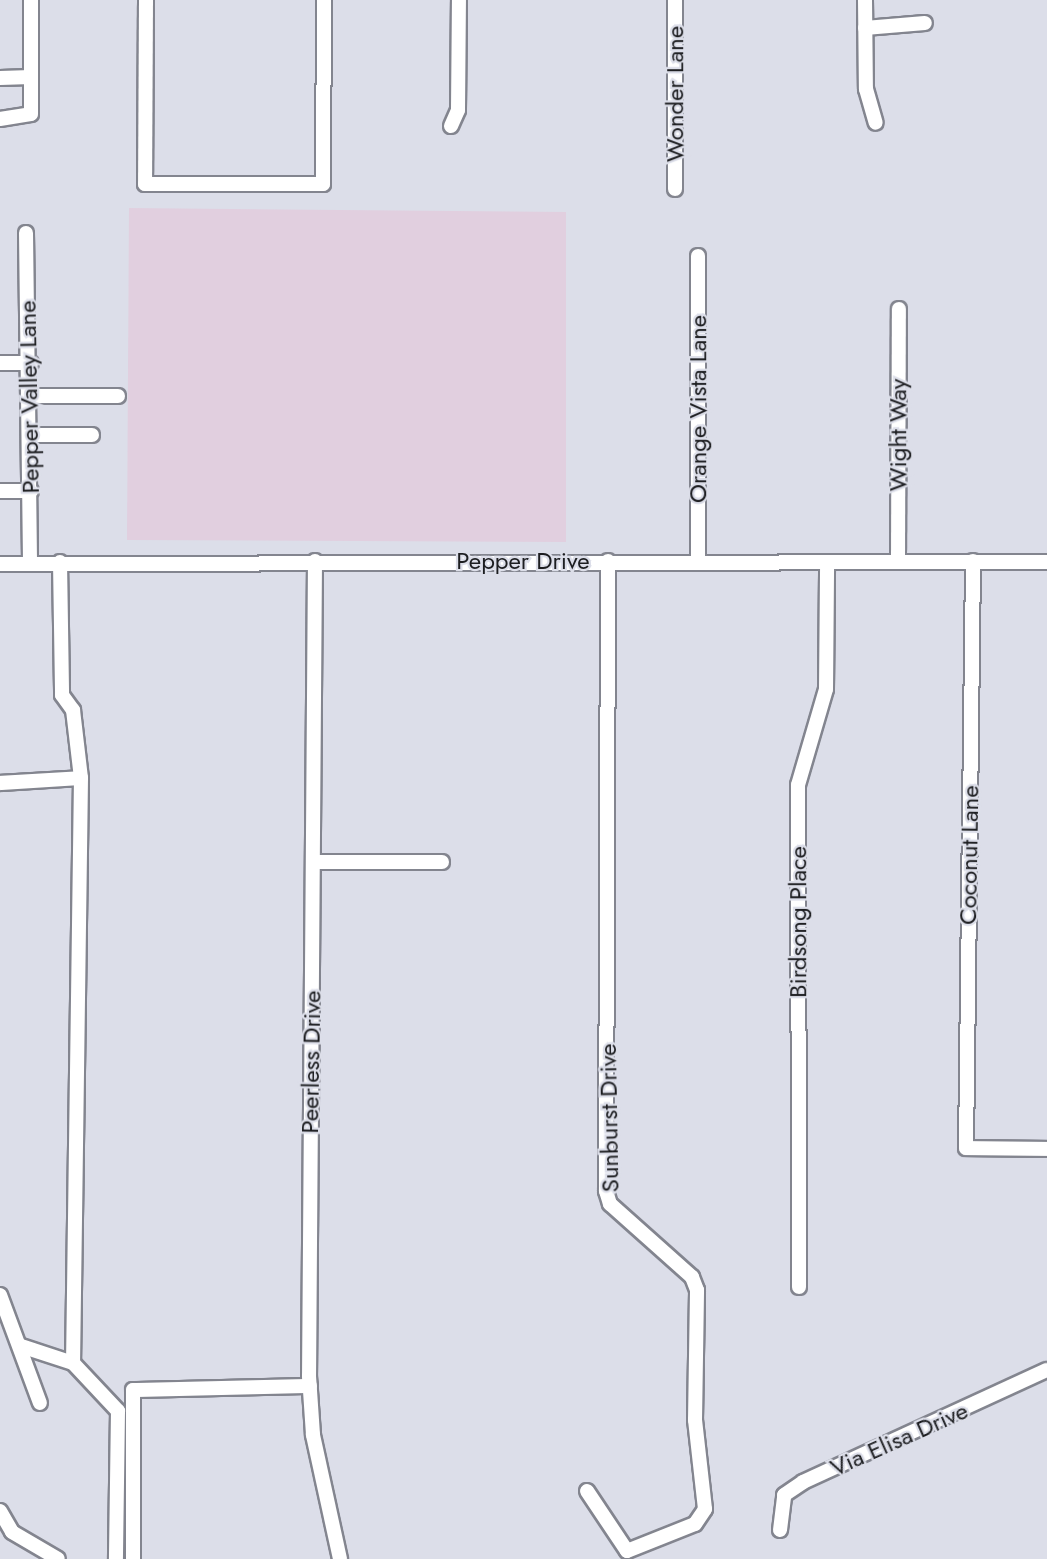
<!DOCTYPE html>
<html>
<head>
<meta charset="utf-8">
<style>
  body { margin:0 }
  #map { position:relative; width:1047px; height:1559px; overflow:hidden; background:#dcdee9; font-family:Jost,sans-serif }
  div>[style] { position:absolute }
  [style*='--x'] { left:calc(var(--x)*1px); top:calc(var(--y)*1px); width:calc(var(--w)*1px); rotate:calc(var(--a)*1deg) }
  .education>* { inset:0; background:#e1cfdf }
  .roads { filter:drop-shadow(2px 0 #83858f) drop-shadow(-2px 0 #83858f) drop-shadow(0 2px #83858f) drop-shadow(0 -2px #83858f) }
  .minor>* { height:14px; margin:-7px; padding:0 7px; transform-origin:7px; border-radius:7px; background:#fff }
  span { translate:-50% -50%; white-space:nowrap; text-align:center; line-height:1.15; -webkit-text-stroke:4.5px #dcdee9; paint-order:stroke }
  .street-label { font-size:24px; color:#1d1e21 }
</style>
</head>
<body>
<div id="map">
  <div class="education">
    <i style="clip-path:polygon(129px 208px,566px 212px,566px 542px,127px 540px)"></i>
  </div>
  <div class="roads">
    <div class="minor">
      <i style="--x:146;--y:0;--w:184;--a:90.3"></i>
      <i style="--x:145;--y:184;--w:178;--a:0"></i>
      <i style="--x:323;--y:184;--w:184;--a:-89.7"></i>
      <i style="--x:865;--y:0;--w:89;--a:89.4"></i>
      <i style="--x:866;--y:89;--w:35;--a:74"></i>
      <i style="--x:865;--y:28;--w:60;--a:-4.8"></i>
      <i style="--x:0;--y:78;--w:31;--a:-2"></i>
      <i style="--x:0;--y:119;--w:31;--a:-9"></i>
      <i style="--x:31;--y:114;--w:114;--a:-90"></i>
      <i style="--x:451;--y:126;--w:17;--a:-66"></i>
      <i style="--x:458;--y:110;--w:110;--a:-89.5"></i>
      <i style="--x:675;--y:189;--w:189;--a:-90"></i>
      <i style="--x:26;--y:233;--w:329;--a:89.3"></i>
      <i style="--x:0;--y:363;--w:31;--a:0"></i>
      <i style="--x:31;--y:396;--w:87;--a:0"></i>
      <i style="--x:31;--y:435;--w:61;--a:0"></i>
      <i style="--x:0;--y:491;--w:31;--a:0"></i>
      <i style="--x:315;--y:561;--w:815;--a:90.42"></i>
      <i style="--x:309;--y:1376;--w:59;--a:86.1"></i>
      <i style="--x:313;--y:1435;--w:127;--a:77.7"></i>
      <i style="--x:898;--y:561;--w:252;--a:-89.8"></i>
      <i style="--x:973;--y:561;--w:587;--a:90.68"></i>
      <i style="--x:966;--y:1148;--w:81;--a:0.7"></i>
      <i style="--x:60;--y:562;--w:133;--a:89.1"></i>
      <i style="--x:62;--y:695;--w:19;--a:54"></i>
      <i style="--x:73;--y:710;--w:68;--a:83.3"></i>
      <i style="--x:81;--y:778;--w:585;--a:90.78"></i>
      <i style="--x:698;--y:562;--w:306;--a:-90"></i>
      <i style="--x:0;--y:564;--w:1047;--a:-0.11"></i>
      <i style="--x:0;--y:783;--w:81;--a:-3.5"></i>
      <i style="--x:313;--y:862;--w:129;--a:0"></i>
      <i style="--x:799;--y:1287;--w:502;--a:-90.11"></i>
      <i style="--x:798;--y:785;--w:100;--a:-73.7"></i>
      <i style="--x:826;--y:689;--w:127;--a:-89.5"></i>
      <i style="--x:0;--y:1295;--w:115;--a:69.7"></i>
      <i style="--x:21;--y:1346;--w:55;--a:18.1"></i>
      <i style="--x:73;--y:1363;--w:66;--a:46.8"></i>
      <i style="--x:118;--y:1411;--w:148;--a:90.8"></i>
      <i style="--x:587;--y:1491;--w:72;--a:56.3"></i>
      <i style="--x:627;--y:1551;--w:73;--a:-21.7"></i>
      <i style="--x:695;--y:1524;--w:18;--a:-56"></i>
      <i style="--x:705;--y:1509;--w:90;--a:-96.4"></i>
      <i style="--x:695;--y:1420;--w:130;--a:-89.1"></i>
      <i style="--x:697;--y:1290;--w:14;--a:-111"></i>
      <i style="--x:692;--y:1277;--w:110;--a:-138.3"></i>
      <i style="--x:610;--y:1204;--w:14;--a:-107"></i>
      <i style="--x:606;--y:1191;--w:630;--a:-89.82"></i>
      <i style="--x:0;--y:1511;--w:24;--a:60"></i>
      <i style="--x:12;--y:1532;--w:53;--a:30.4"></i>
      <i style="--x:780;--y:1530;--w:35;--a:-83"></i>
      <i style="--x:784;--y:1495;--w:23;--a:-34"></i>
      <i style="--x:803;--y:1482;--w:268;--a:-24.7"></i>
      <i style="--x:133;--y:1559;--w:169;--a:-90"></i>
      <i style="--x:133;--y:1390;--w:177;--a:-1.3"></i>
    </div>
  </div>
  <div class="street-label">
    <span style="left:675px;top:94px;rotate:-90deg">Wonder Lane</span>
    <span style="left:29px;top:397px;rotate:-91deg">Pepper Valley Lane</span>
    <span style="left:698px;top:409px;rotate:-90deg">Orange Vista Lane</span>
    <span style="left:898px;top:435px;rotate:-90deg">Wight Way</span>
    <span style="left:523px;top:561px">Pepper Drive</span>
    <span style="left:969px;top:855px;rotate:-89deg">Coconut Lane</span>
    <span style="left:798px;top:922px;rotate:-90deg">Birdsong Place</span>
    <span style="left:311px;top:1062px;rotate:-89deg">Peerless Drive</span>
    <span style="left:609px;top:1118px;rotate:-91deg">Sunburst Drive</span>
    <span style="left:899px;top:1439px;rotate:-24deg">Via Elisa Drive</span>
  </div>
</div>
</body>
</html>
